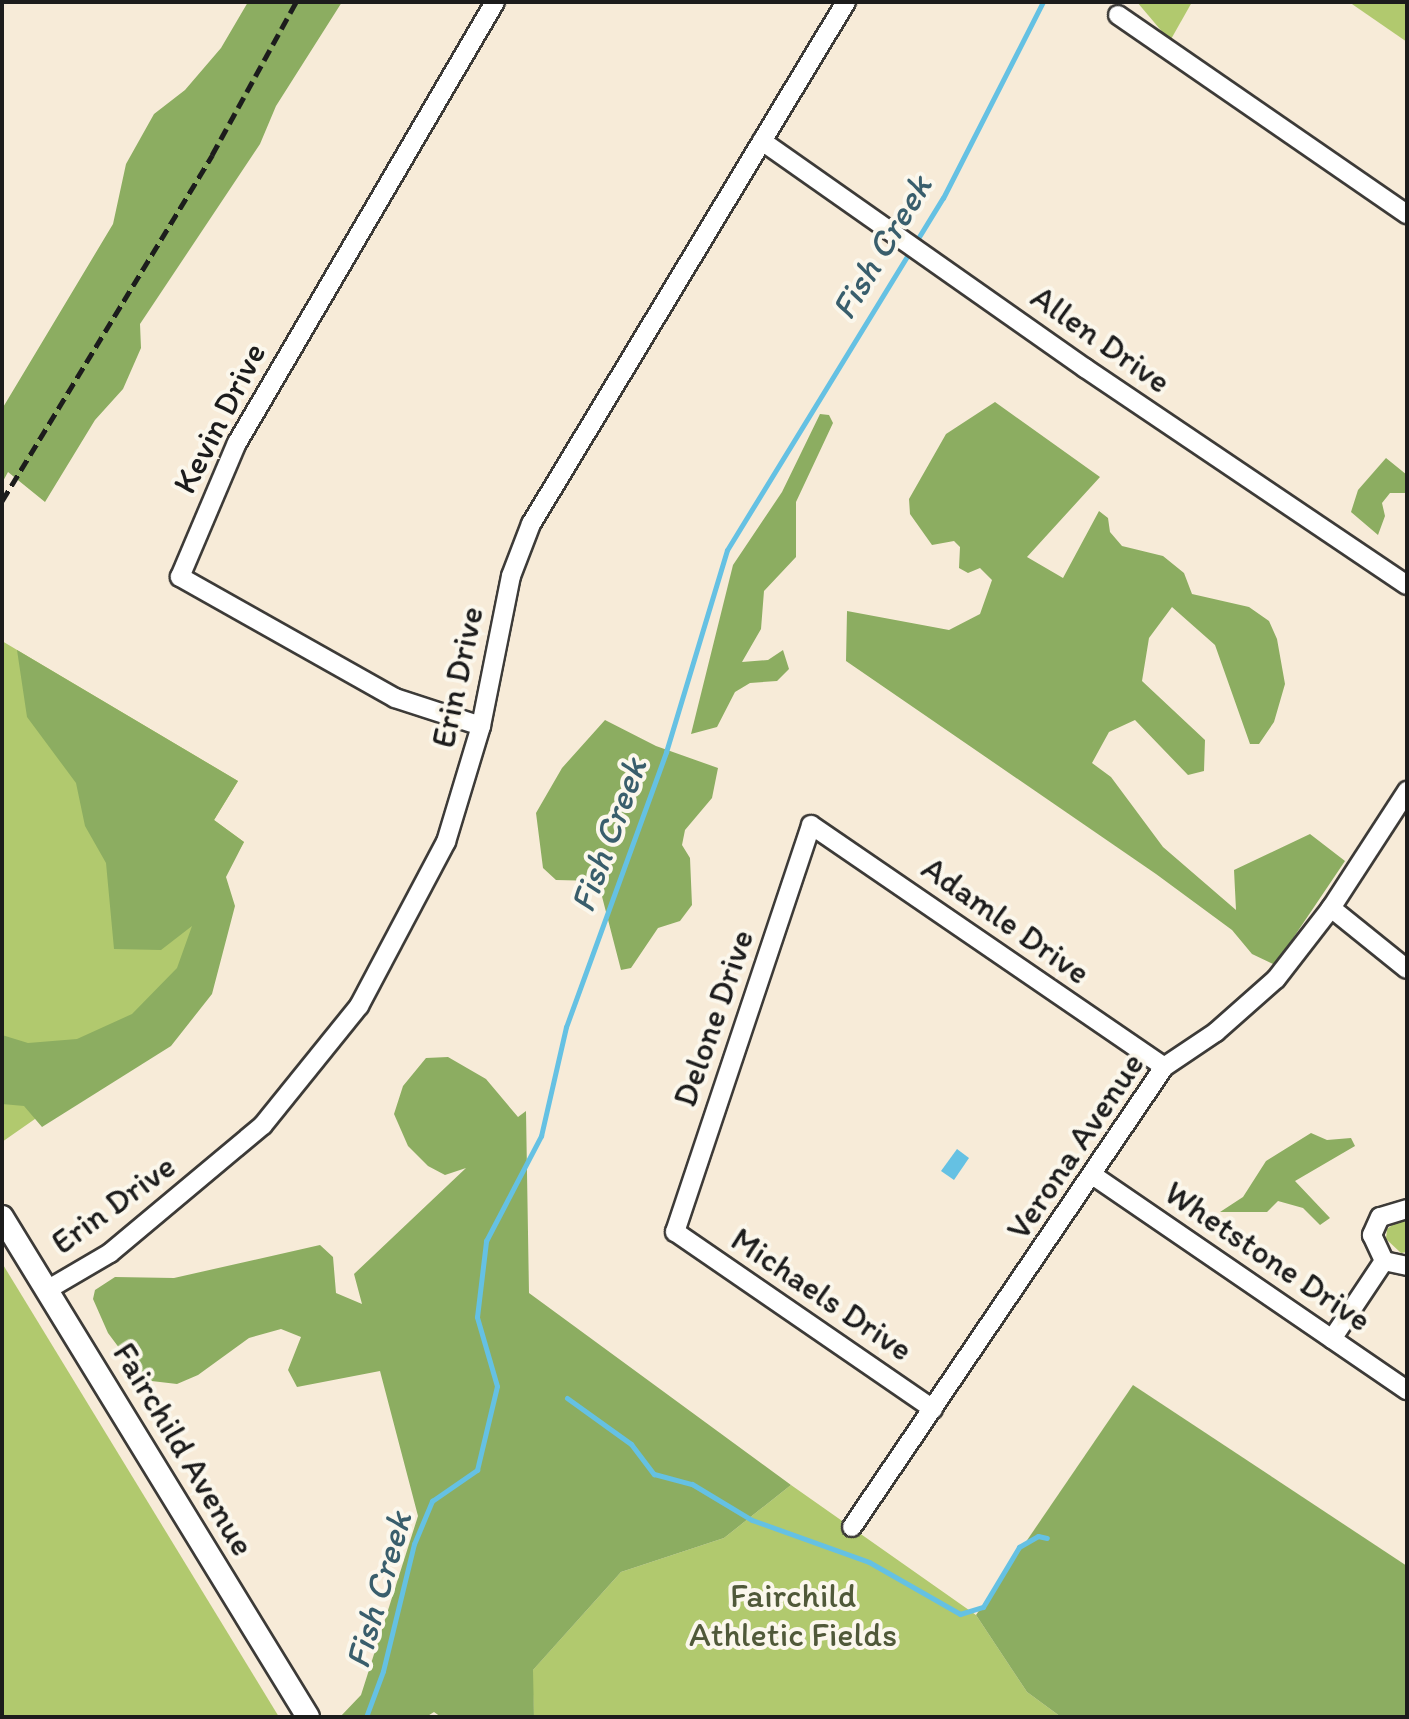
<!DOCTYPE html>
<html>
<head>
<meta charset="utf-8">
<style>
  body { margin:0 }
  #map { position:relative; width:1409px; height:1719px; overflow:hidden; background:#f7ebd8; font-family:Itim,sans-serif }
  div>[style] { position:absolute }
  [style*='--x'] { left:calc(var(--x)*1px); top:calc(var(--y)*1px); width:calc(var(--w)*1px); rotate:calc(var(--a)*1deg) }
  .green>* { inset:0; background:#b1c96e }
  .forest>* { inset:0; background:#8cad61 }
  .water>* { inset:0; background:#65c1e3 }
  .stream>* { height:5px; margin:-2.5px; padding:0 2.5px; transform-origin:2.5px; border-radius:2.5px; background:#65c1e3 }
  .roads { filter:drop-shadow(2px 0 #3d3b38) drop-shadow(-2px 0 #3d3b38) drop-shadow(0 2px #3d3b38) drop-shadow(0 -2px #3d3b38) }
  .minor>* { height:18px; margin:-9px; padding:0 9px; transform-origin:9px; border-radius:9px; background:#fff }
  .major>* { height:22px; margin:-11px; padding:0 11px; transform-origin:11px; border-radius:11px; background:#fff }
  .rail>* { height:5px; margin-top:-2.5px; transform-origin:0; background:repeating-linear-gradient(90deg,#1c1c1c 0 12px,transparent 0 18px) }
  span { translate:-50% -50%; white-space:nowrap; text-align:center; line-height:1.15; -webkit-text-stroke:8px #fbf7ec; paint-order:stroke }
  .street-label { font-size:34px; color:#1c1c1c }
  .park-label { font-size:34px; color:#505939 }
  .water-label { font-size:36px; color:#395e6c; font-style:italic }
  .frame { position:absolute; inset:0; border:4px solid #1c1c1c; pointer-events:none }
</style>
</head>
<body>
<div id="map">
  <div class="green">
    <i style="clip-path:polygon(1137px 2px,1192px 2px,1170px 41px)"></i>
    <i style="clip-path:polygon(1349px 2px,1407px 2px,1407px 42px)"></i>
    <i style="clip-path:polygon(2px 641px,238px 781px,214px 820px,244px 842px,202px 913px,217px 926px,151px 1038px,2px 1142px)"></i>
    <i style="clip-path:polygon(1399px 1220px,1407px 1221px,1407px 1252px,1401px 1253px,1386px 1239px,1387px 1229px)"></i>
    <i style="clip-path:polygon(2px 1263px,279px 1717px,2px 1717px)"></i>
    <i style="clip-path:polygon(791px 1485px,976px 1615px,1027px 1692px,1061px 1717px,534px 1717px,532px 1671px,621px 1572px,724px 1538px)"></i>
  </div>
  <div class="forest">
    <i style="clip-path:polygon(248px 2px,342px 2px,276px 106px,260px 144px,140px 324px,141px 348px,123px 389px,95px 420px,45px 502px,8px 472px,2px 483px,2px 409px,113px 224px,126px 164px,154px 114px,185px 90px,221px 48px)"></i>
    <i style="clip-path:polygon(995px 402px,1100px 477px,1027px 557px,1063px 578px,1099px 511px,1108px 518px,1110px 532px,1122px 546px,1163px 556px,1184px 573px,1192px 594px,1249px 607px,1269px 621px,1277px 639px,1285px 684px,1274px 722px,1259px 744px,1250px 744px,1215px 645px,1172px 607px,1149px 638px,1142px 681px,1205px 740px,1204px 771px,1188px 775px,1135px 720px,1109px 732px,1092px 763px,1111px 777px,1163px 847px,1236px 910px,1234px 870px,1310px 834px,1345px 861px,1275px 965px,1252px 954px,1232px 930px,1156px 874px,846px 661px,847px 611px,949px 630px,980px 614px,992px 580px,980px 568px,968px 573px,959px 568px,960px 547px,954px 541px,932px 545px,910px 514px,909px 499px,946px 434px)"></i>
    <i style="clip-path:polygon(820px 414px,829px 415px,833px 423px,796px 502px,796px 557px,764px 591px,761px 629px,742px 662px,768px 660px,783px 650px,789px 669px,777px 681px,750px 683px,735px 692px,717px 727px,691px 734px,733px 565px,782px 492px)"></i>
    <i style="clip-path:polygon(1386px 458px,1407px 475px,1407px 493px,1390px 493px,1382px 503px,1385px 516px,1378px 535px,1351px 512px,1358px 490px)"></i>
    <i style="clip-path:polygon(17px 650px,238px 781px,214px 820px,244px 842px,226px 877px,235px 906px,212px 994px,171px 1046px,42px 1127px,24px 1106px,2px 1104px,2px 1035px,28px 1043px,77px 1039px,132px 1014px,177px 968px,192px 926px,161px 950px,114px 949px,106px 863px,85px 826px,76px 783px,27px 717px)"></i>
    <i style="clip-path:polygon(605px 720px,656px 746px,718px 768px,712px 798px,685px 830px,682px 845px,690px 858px,692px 905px,680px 921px,658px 928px,631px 968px,621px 970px,598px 881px,556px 880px,543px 868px,536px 813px,562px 768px)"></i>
    <i style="clip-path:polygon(448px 1057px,486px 1079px,518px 1117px,526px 1111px,529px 1293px,791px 1485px,724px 1538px,621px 1572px,533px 1670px,534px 1717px,441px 1717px,434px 1712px,426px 1717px,340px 1717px,361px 1695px,418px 1516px,380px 1371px,297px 1387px,288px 1370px,301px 1337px,281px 1329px,249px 1338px,198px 1375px,177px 1384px,143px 1380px,108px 1333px,93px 1299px,95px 1290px,115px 1277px,174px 1278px,320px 1245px,333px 1257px,336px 1293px,362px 1304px,354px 1274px,466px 1168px,445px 1175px,428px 1166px,408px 1146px,394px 1114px,403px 1086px,426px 1058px)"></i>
    <i style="clip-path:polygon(1311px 1133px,1327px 1140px,1351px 1138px,1355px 1146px,1295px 1181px,1330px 1218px,1320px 1225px,1303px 1208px,1278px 1201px,1267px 1212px,1220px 1212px,1243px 1197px,1266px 1161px)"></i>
    <i style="clip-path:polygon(1133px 1385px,1407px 1566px,1407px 1717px,1061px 1717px,1027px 1692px,976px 1615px)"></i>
  </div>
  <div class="water">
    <i style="clip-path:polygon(957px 1149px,969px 1158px,954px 1180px,941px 1171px)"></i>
  </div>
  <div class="stream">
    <i style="--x:567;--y:1398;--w:79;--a:35.7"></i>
    <i style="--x:631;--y:1444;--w:38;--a:53"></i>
    <i style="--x:654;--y:1474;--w:39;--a:15"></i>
    <i style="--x:692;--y:1484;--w:70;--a:31"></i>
    <i style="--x:752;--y:1520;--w:124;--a:19.7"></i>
    <i style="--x:869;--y:1562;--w:105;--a:29.7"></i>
    <i style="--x:960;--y:1614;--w:24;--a:-17"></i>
    <i style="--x:983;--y:1607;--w:70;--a:-59"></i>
    <i style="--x:1019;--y:1547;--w:22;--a:-30"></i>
    <i style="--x:1038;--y:1536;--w:9;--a:13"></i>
    <i style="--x:366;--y:1717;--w:49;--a:-69.7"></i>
    <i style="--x:383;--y:1671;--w:131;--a:-76.3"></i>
    <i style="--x:414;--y:1544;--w:47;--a:-67.3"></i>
    <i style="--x:432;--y:1501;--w:55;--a:-34.6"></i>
    <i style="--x:477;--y:1470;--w:86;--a:-76.6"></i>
    <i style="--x:497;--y:1386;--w:72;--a:-106.2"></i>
    <i style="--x:477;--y:1317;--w:77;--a:-83.2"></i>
    <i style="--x:486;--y:1241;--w:119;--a:-62.4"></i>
    <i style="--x:541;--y:1136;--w:112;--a:-77.1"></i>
    <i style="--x:566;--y:1027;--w:293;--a:-70"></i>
    <i style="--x:666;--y:752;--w:211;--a:-73.2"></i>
    <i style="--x:727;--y:550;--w:413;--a:-58.5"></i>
    <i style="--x:943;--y:198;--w:220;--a:-63"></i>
  </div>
  <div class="roads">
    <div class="minor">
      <i style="--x:1118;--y:15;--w:351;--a:34.6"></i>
      <i style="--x:762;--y:141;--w:395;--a:35.1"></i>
      <i style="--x:1085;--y:368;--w:388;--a:34"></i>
      <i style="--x:481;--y:726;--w:90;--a:-162"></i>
      <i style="--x:395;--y:698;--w:247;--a:-150.6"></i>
      <i style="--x:180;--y:577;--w:146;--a:-67"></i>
      <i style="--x:237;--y:443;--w:511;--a:-59.67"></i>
      <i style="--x:1331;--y:908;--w:97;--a:38.8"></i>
      <i style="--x:1094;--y:1176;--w:379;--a:34.4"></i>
      <i style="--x:1407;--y:1209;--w:28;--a:163"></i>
      <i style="--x:1380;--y:1217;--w:20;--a:114"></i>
      <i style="--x:1372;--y:1235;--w:29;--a:65"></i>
      <i style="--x:1384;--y:1261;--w:24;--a:12"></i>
      <i style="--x:47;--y:1290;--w:73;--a:-30.4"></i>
      <i style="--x:110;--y:1253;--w:199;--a:-39.9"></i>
      <i style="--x:263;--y:1125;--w:153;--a:-51.1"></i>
      <i style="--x:359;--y:1006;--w:186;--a:-62.1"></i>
      <i style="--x:446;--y:842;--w:121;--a:-73.2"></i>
      <i style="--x:481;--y:726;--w:153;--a:-78.7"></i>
      <i style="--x:511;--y:576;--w:56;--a:-69"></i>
      <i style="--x:531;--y:524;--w:610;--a:-58.89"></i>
      <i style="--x:1332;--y:1339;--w:94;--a:-56.3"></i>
      <i style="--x:933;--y:1409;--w:313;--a:-145.5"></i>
      <i style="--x:675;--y:1232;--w:429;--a:-71.5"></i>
      <i style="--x:811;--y:825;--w:428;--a:34.4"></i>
      <i style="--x:852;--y:1527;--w:556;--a:-55.85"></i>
      <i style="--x:1164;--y:1067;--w:63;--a:-33.9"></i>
      <i style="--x:1216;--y:1032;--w:80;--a:-41.5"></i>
      <i style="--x:1276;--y:979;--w:90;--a:-52.2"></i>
      <i style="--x:1331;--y:908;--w:140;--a:-57"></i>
    </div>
    <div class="major">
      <i style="--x:2;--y:1217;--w:586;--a:58.53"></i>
    </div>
  </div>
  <div class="rail">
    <i style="--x:2;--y:501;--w:405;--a:-58.7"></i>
    <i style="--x:212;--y:155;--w:175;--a:-61.2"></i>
  </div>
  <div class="street-label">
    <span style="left:1101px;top:339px;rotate:35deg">Allen Drive</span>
    <span style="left:219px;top:418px;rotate:-63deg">Kevin Drive</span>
    <span style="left:457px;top:677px;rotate:-78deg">Erin Drive</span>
    <span style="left:1006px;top:920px;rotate:35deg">Adamle Drive</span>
    <span style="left:713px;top:1018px;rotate:-71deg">Delone Drive</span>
    <span style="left:1075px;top:1146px;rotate:-56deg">Verona Avenue</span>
    <span style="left:113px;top:1204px;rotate:-36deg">Erin Drive</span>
    <span style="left:1268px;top:1256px;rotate:34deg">Whetstone Drive</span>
    <span style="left:822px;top:1294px;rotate:34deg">Michaels Drive</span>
    <span style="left:184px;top:1449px;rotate:59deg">Fairchild Avenue</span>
  </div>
  <div class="park-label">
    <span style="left:793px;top:1615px">Fairchild<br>Athletic Fields</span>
  </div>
  <div class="water-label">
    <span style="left:881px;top:247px;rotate:-59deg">Fish Creek</span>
    <span style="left:608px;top:835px;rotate:-70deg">Fish Creek</span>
    <span style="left:378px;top:1590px;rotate:-74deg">Fish Creek</span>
  </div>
  <div class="frame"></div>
</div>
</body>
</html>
